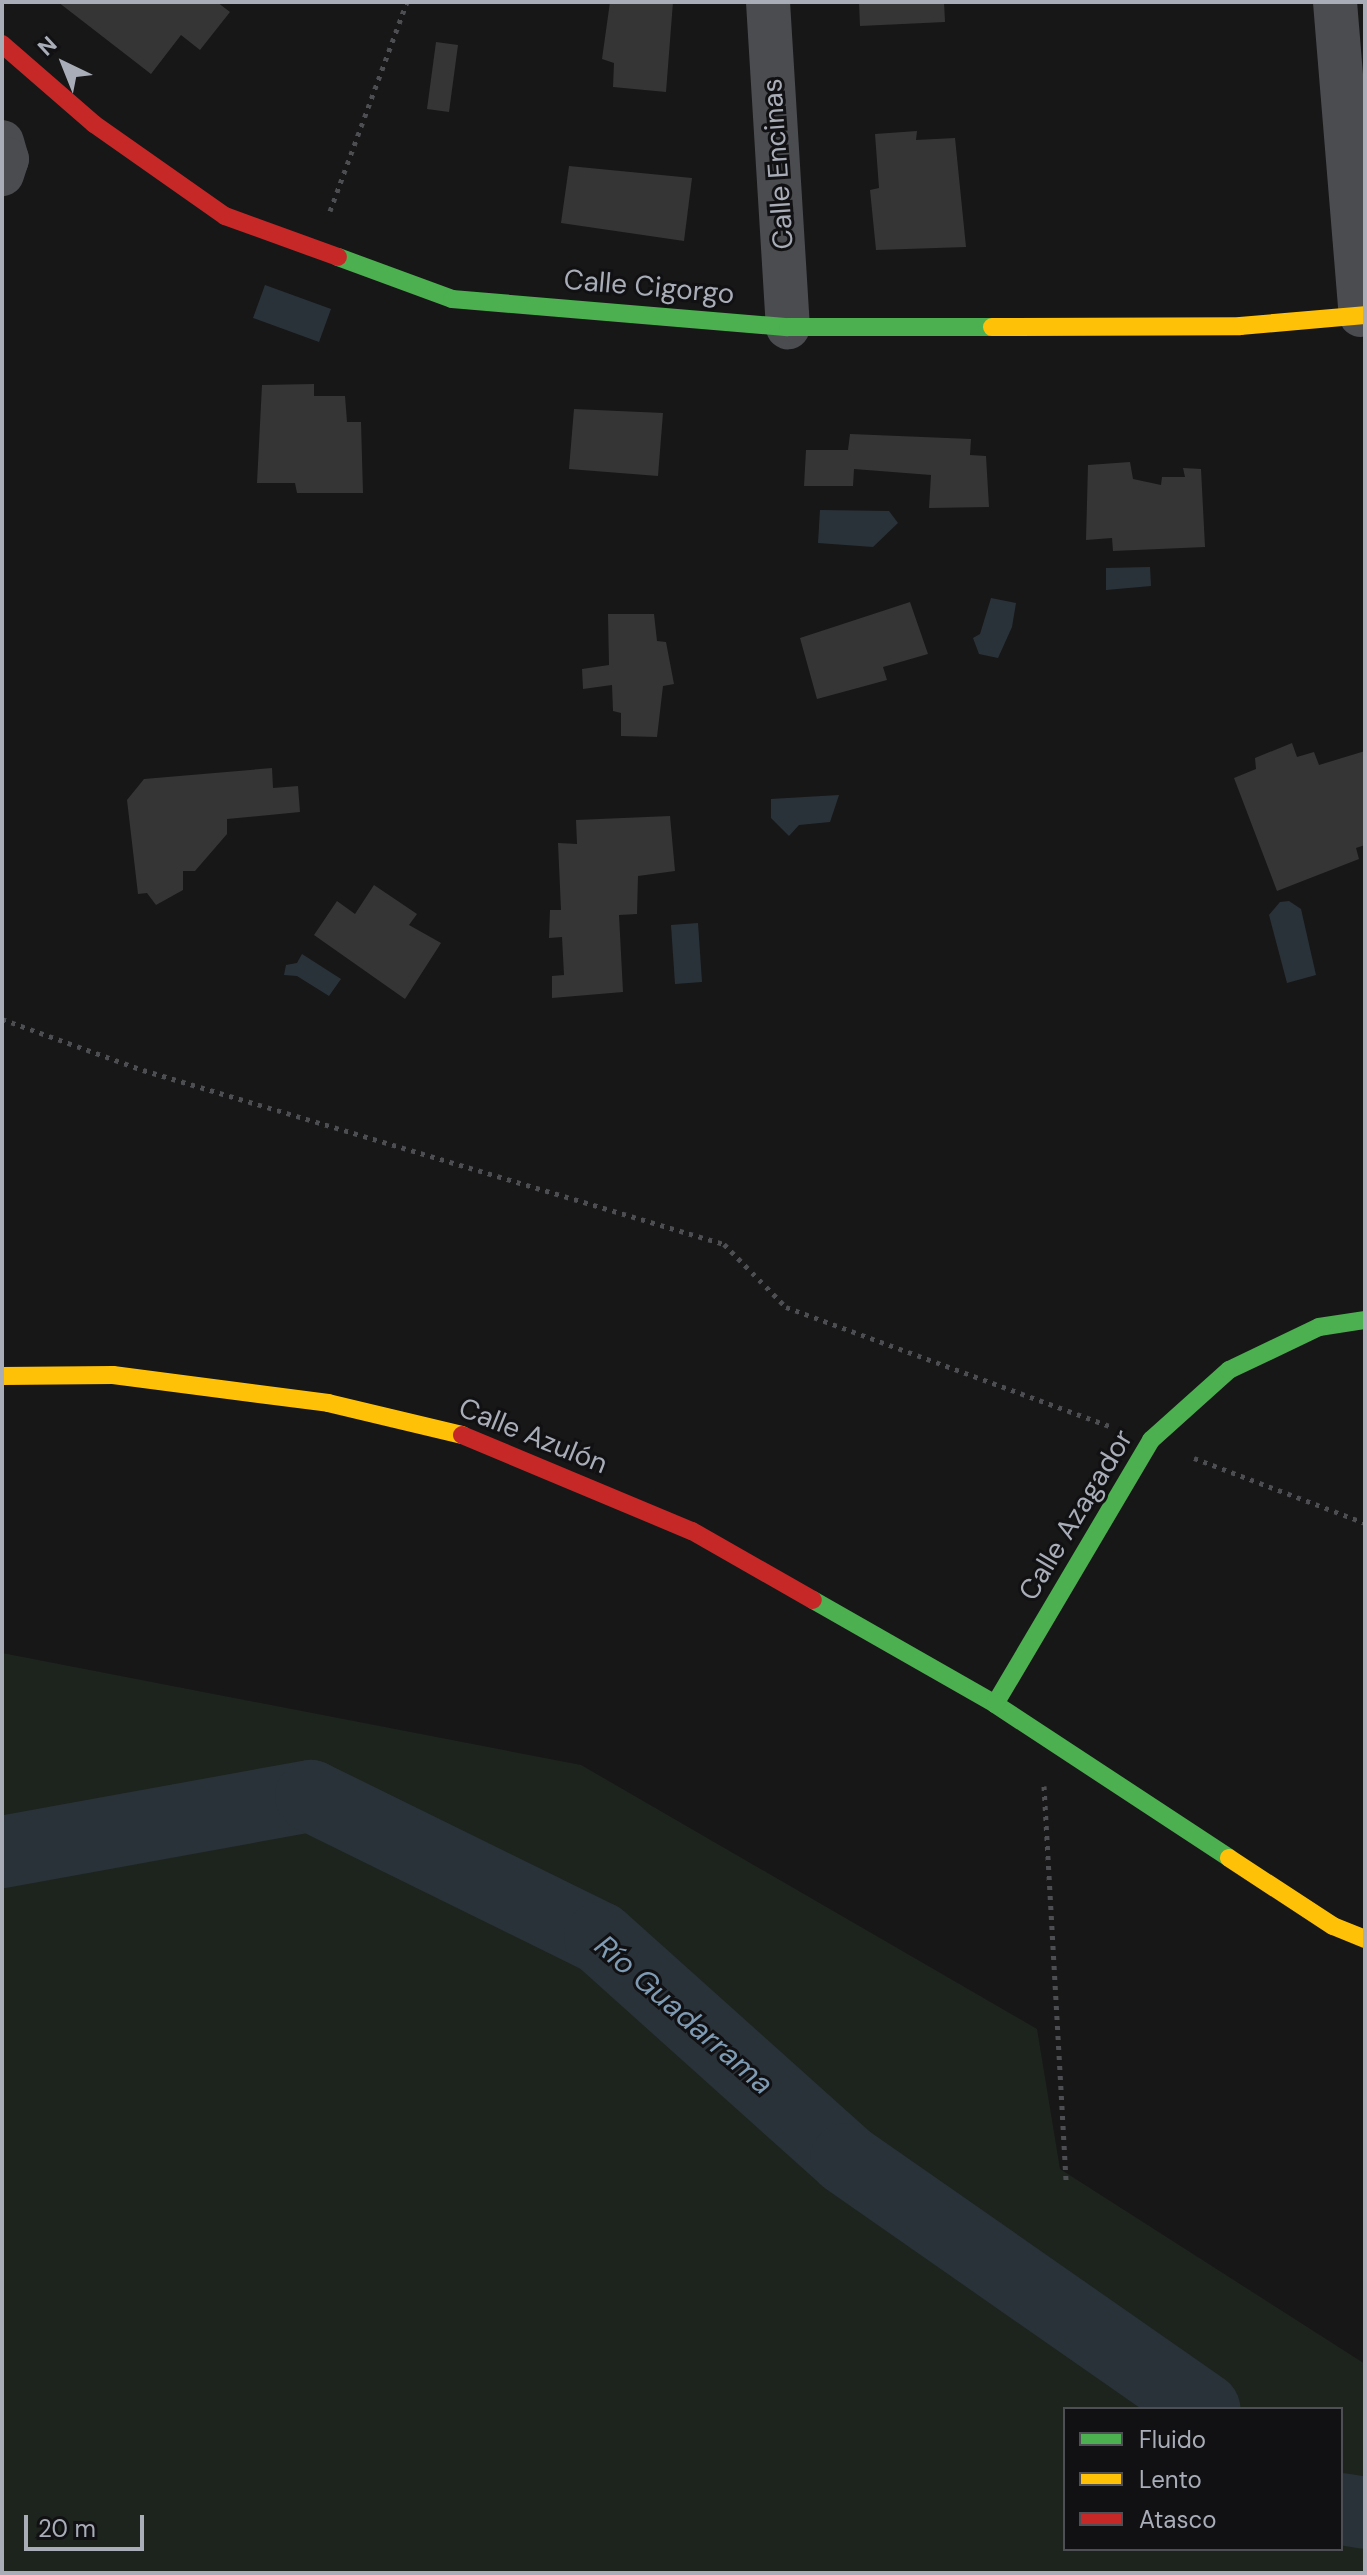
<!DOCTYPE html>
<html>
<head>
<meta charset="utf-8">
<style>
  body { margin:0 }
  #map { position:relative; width:1367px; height:2575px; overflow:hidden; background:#171717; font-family:"DM Sans",sans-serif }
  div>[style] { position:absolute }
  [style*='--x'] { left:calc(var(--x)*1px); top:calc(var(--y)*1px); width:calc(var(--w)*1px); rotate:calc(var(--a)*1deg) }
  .green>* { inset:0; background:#1d241e }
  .water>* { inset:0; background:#2a3239 }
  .river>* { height:72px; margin:-36px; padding:0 36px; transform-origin:36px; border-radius:36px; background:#2a3239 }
  .building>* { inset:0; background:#353536 }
  .path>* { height:5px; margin-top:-2.5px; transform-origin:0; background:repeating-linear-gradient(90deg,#4d4e52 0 4px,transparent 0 10px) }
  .street>* { height:44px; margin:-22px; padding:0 22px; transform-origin:22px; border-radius:22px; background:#4b4c50 }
  .fast>* { height:18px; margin:-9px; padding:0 9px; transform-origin:9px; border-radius:9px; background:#4caf50 }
  .slow>* { height:18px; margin:-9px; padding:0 9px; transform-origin:9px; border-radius:9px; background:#ffc107 }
  .jam>* { height:18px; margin:-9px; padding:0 9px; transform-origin:9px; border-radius:9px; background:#c62828 }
  span { translate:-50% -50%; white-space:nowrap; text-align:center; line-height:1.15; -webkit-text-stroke:6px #111113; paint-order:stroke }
  .street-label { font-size:28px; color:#a8adb8 }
  .water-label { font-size:30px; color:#7f9bb3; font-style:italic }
  .frame { position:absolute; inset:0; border:4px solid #a8adb8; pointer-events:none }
  .legend { position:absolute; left:1063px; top:2407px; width:280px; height:144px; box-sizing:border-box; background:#111113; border:2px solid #4d4f55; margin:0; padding:10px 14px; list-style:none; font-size:24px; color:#a8adb8 }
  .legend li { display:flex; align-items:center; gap:16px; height:40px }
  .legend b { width:40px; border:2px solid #4d4f55 }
  .north { position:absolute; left:24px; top:24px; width:80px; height:80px; -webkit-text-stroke:6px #111113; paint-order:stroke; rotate:317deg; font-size:22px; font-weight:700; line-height:32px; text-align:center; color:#a8adb8 }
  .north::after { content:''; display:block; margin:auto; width:28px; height:36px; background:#a8adb8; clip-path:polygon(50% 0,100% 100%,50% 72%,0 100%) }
  .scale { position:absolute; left:24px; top:2515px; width:120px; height:36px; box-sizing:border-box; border:4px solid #a8adb8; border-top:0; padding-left:10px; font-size:24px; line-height:28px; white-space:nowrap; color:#a8adb8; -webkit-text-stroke:6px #111113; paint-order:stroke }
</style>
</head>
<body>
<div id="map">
  <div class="green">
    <i style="clip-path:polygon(evenodd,2px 1653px,581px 1765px,1037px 2029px,1060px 2169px,1365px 2364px,1365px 2573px,2px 2573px,2px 1653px,1065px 2409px,1341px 2409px,1341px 2549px,1065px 2549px,1065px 2409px)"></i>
  </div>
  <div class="water">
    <i style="clip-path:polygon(265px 285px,331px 309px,319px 342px,253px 318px)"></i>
    <i style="clip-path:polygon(820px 510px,889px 511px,898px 523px,873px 547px,818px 543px)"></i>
    <i style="clip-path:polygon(1150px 567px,1151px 586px,1106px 590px,1106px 568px)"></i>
    <i style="clip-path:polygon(991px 598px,1016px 603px,1012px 627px,998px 658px,979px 654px,973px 638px,980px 634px)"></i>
    <i style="clip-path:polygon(839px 795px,830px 822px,799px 825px,789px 836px,771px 818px,771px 799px)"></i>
    <i style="clip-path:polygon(1289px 901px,1301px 909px,1316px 975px,1287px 983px,1269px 915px,1280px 902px)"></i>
    <i style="clip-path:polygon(698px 923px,702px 982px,675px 984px,671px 925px)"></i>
    <i style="clip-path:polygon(302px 954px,341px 979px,329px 996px,297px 976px,284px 975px,286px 965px,297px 963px)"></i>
  </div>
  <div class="river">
    <i style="--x:2;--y:1852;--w:314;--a:-10.3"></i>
    <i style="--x:311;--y:1796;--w:322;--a:26.2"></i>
    <i style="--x:600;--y:1938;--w:331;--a:41.9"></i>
    <i style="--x:846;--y:2159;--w:437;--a:34.9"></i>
    <i style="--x:1341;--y:2509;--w:24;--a:9"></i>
  </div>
  <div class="building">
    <i style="clip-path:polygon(58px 2px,217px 2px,230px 12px,200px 50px,181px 35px,151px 74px)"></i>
    <i style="clip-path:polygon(610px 2px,673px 2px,666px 92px,613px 87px,614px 63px,602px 59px)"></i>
    <i style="clip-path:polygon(859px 2px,944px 2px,945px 22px,860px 26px)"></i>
    <i style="clip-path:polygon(436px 42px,458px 45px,449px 112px,427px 109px)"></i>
    <i style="clip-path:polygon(917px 131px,916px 140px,955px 138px,966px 247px,876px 250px,870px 190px,879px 188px,875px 134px)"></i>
    <i style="clip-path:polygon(569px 166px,692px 178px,684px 241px,561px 223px)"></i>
    <i style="clip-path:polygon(314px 384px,314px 396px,345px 396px,347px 422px,361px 422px,363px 493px,297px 493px,295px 483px,257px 483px,262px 385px)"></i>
    <i style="clip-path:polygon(574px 409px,663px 413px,658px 476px,569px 469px)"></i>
    <i style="clip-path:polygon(850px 434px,971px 439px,970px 455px,986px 456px,989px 507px,929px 508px,931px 475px,854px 469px,853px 486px,804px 486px,806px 450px,848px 450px)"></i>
    <i style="clip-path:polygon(1130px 462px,1133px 479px,1161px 485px,1162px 477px,1185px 477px,1183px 468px,1201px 469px,1205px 547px,1113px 551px,1112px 538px,1086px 540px,1088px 465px)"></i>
    <i style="clip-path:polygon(910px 602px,928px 654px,883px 667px,887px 680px,817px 699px,800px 638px)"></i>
    <i style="clip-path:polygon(608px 614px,654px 614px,657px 641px,666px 642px,674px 684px,663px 686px,657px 737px,621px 736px,621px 713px,613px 711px,612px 685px,583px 689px,582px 669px,609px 665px)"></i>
    <i style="clip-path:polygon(1292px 743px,1297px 757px,1314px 752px,1319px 765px,1365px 751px,1365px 845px,1356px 848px,1359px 859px,1277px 891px,1234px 778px,1256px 769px,1255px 758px)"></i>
    <i style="clip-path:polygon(272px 768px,273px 788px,298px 786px,300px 812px,227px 819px,227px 834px,195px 871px,183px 871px,183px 890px,156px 905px,147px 893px,138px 894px,127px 800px,144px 779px)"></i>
    <i style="clip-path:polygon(670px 816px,675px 871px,638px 876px,637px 914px,619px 915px,623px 992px,552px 998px,552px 976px,564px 975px,562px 937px,549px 938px,550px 910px,561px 910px,558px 843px,577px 844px,576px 820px)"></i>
    <i style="clip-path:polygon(374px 885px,417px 914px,409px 925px,441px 943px,405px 999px,314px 935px,337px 901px,355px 914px)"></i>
  </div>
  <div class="path">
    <i style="--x:330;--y:211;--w:223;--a:-69.8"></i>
    <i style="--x:2;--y:1019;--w:150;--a:19.9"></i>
    <i style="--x:143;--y:1070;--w:606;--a:16.67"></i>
    <i style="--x:724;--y:1244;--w:88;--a:45.5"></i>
    <i style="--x:786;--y:1307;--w:345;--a:20.2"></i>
    <i style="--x:1194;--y:1458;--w:183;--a:20.8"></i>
    <i style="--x:1044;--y:1786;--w:398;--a:86.8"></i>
  </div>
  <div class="street">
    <i style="--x:768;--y:2;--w:326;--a:86.5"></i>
    <i style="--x:1335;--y:2;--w:314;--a:85.3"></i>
    <i style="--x:2;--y:142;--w:18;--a:74"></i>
    <i style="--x:7;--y:159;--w:16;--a:108"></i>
  </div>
  <div class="fast">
    <i style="--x:338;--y:257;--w:121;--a:20.2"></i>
    <i style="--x:452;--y:299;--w:337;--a:4.8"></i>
    <i style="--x:788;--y:327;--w:204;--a:0"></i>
    <i style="--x:813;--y:1600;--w:210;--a:29.7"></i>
    <i style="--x:995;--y:1704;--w:280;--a:33.3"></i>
    <i style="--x:995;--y:1704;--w:307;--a:-59.4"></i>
    <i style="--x:1151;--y:1440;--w:105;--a:-41.9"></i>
    <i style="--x:1229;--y:1370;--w:100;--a:-25.5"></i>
    <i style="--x:1319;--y:1327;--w:47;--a:-8.7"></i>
  </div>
  <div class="slow">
    <i style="--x:992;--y:327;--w:248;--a:-0.2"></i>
    <i style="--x:1240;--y:326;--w:125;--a:-5"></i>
    <i style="--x:2;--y:1376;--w:111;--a:-0.5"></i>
    <i style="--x:113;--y:1375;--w:217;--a:7.4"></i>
    <i style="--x:328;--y:1403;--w:138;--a:13.4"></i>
    <i style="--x:1229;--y:1858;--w:124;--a:33.2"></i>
    <i style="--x:1333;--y:1926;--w:35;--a:22"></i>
  </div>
  <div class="jam">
    <i style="--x:2;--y:44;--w:122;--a:41"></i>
    <i style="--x:94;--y:124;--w:160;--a:35.1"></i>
    <i style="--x:225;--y:216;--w:120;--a:19.9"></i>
    <i style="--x:462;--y:1435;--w:249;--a:22.7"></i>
    <i style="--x:692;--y:1531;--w:139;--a:29.7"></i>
  </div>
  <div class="street-label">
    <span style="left:778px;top:164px;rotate:-94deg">Calle Encinas</span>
    <span style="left:649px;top:287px;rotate:5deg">Calle Cigorgo</span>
    <span style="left:533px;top:1436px;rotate:22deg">Calle Azulón</span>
    <span style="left:1076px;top:1515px;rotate:-59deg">Calle Azagador</span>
  </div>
  <div class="water-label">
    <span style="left:684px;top:2015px;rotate:41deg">Río Guadarrama</span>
  </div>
  <div class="frame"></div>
  <ul class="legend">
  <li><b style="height:10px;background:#4caf50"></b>Fluido</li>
  <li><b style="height:10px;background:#ffc107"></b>Lento</li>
  <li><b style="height:10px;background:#c62828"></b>Atasco</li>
  </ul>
  <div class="north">N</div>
  <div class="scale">20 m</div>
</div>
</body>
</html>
